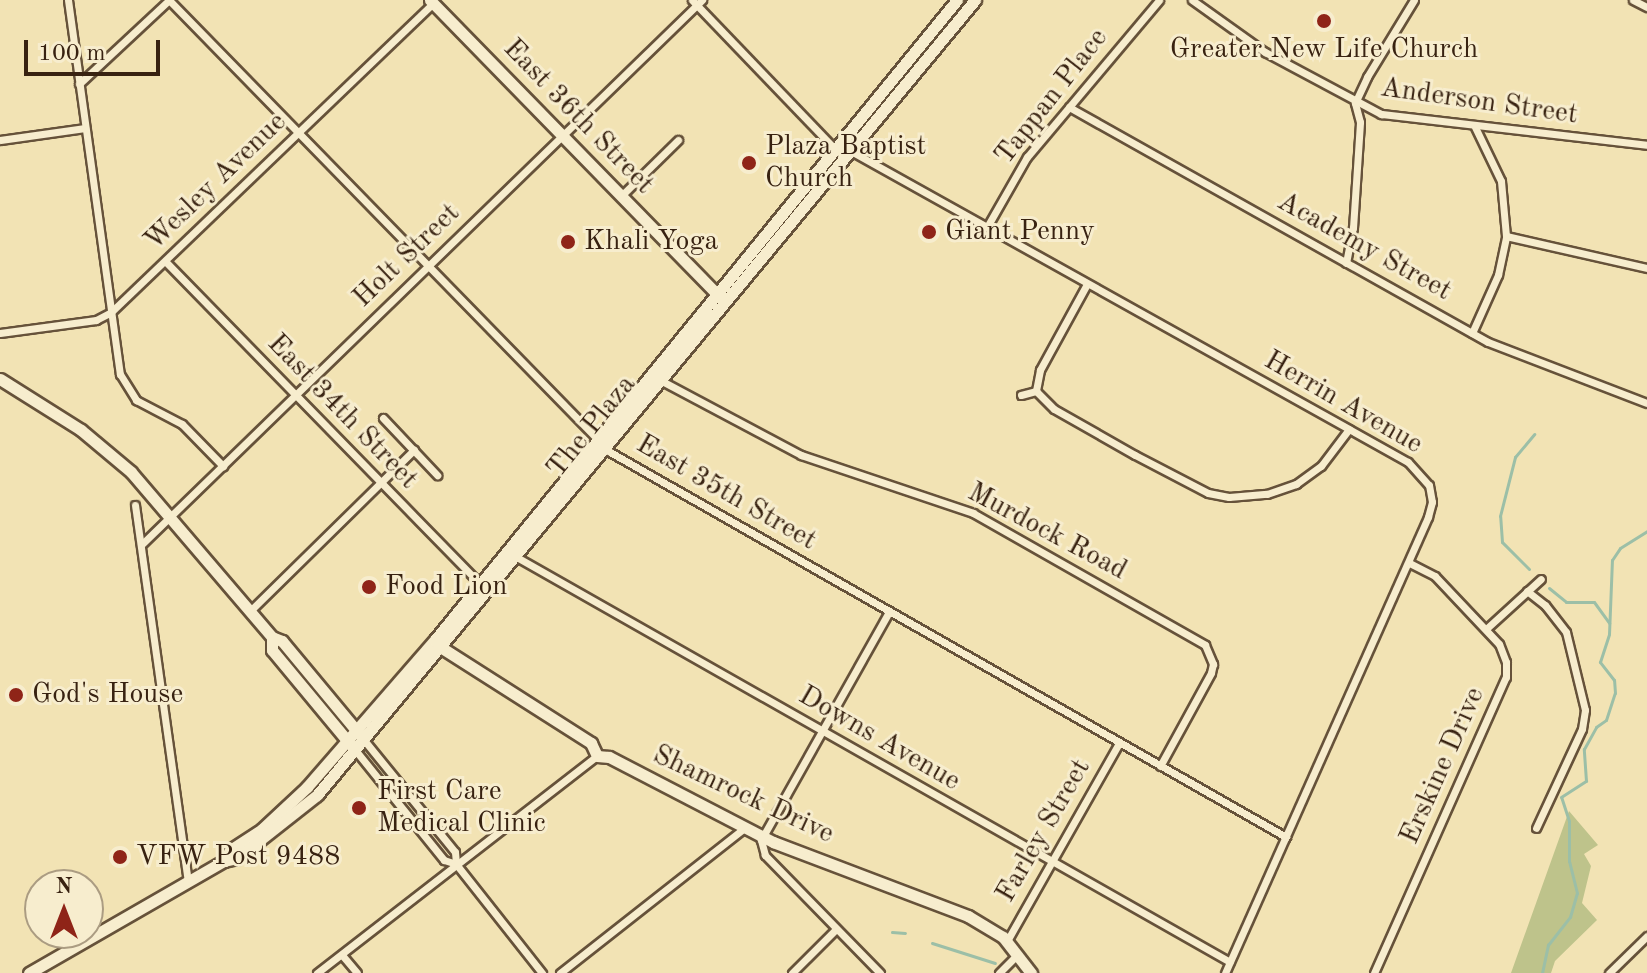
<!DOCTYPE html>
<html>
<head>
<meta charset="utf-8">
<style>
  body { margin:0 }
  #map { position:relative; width:1647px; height:973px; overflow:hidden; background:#f2e3b4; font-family:"Old Standard TT",serif }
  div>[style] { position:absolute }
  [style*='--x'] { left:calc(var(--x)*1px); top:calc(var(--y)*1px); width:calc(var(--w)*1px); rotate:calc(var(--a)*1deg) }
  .green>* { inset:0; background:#bec38b }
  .stream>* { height:3px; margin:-1.5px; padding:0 1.5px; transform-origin:1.5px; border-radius:1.5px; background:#9cbfa7 }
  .roads { filter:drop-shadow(2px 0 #66523a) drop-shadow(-2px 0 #66523a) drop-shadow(0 2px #66523a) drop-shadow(0 -2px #66523a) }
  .street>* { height:7px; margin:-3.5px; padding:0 3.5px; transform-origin:3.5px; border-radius:3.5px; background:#f7edce }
  .secondary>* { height:11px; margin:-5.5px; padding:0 5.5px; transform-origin:5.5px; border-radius:5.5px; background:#f7edce }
  .dots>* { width:22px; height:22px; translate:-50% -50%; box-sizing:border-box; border:4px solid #f7edce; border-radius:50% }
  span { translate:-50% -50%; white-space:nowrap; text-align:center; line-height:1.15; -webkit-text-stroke:6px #f7edce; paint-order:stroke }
  .poi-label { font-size:28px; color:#382211 }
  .left { translate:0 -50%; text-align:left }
  .street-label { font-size:28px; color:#382211 }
  .north { position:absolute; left:24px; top:869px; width:80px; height:80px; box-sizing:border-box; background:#f7edce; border:2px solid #ab9c82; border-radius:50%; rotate:0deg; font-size:22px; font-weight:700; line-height:32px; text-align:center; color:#382211 }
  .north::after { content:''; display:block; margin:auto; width:28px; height:36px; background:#8f2418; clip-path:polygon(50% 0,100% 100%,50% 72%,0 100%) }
  .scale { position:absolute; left:24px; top:40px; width:136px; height:36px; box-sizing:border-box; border:4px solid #382211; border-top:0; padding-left:10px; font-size:24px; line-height:28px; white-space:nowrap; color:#382211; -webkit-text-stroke:6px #f7edce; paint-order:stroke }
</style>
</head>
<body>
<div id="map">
  <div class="green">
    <i style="clip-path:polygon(1569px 811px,1598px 845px,1584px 854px,1591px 866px,1582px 903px,1597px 920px,1555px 961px,1551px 973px,1511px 973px)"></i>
  </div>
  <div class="stream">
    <i style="--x:1529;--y:569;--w:38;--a:-135"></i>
    <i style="--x:1502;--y:542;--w:26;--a:-94"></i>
    <i style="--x:1500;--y:516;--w:61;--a:-75.7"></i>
    <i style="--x:1515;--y:457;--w:30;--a:-50"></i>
    <i style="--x:1549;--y:588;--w:22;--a:39"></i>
    <i style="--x:1566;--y:602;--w:28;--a:0"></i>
    <i style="--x:1594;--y:602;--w:26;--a:54"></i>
    <i style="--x:892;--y:932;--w:13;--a:4"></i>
    <i style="--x:932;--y:943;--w:66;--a:17.6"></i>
    <i style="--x:1542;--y:973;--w:29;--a:-78"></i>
    <i style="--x:1548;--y:945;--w:36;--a:-52"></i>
    <i style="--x:1570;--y:917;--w:25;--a:-74"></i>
    <i style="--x:1577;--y:893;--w:33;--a:-104"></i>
    <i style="--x:1569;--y:861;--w:40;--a:-90"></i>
    <i style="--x:1569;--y:821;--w:25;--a:-108"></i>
    <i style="--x:1561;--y:797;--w:30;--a:-33"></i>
    <i style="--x:1586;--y:781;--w:32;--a:-94"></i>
    <i style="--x:1584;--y:749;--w:25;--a:-61"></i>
    <i style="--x:1596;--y:727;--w:12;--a:-35"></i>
    <i style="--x:1606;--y:720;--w:28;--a:-72"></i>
    <i style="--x:1615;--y:693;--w:13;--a:-94"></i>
    <i style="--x:1614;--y:680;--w:23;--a:-128"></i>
    <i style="--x:1600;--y:662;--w:29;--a:-72"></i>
    <i style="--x:1609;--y:634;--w:74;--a:-87.7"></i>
    <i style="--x:1612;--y:560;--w:14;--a:-56"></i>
    <i style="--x:1620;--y:548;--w:32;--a:-32"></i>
  </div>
  <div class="roads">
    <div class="street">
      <i style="--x:68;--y:0;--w:378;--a:82.1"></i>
      <i style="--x:120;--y:374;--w:31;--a:58"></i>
      <i style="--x:136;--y:400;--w:52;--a:27.6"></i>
      <i style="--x:182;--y:424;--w:59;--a:45.7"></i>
      <i style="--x:169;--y:0;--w:631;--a:45.71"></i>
      <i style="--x:610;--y:452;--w:778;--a:29.66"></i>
      <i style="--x:692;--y:0;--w:208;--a:46.2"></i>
      <i style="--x:1192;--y:0;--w:90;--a:35.5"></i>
      <i style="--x:1265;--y:52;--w:132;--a:28.1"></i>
      <i style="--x:1381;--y:114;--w:268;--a:6.6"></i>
      <i style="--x:1633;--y:0;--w:16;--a:27"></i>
      <i style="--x:79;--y:84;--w:123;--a:-43"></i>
      <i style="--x:1069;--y:107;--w:480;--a:29.3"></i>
      <i style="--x:1488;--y:342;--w:170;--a:21"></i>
      <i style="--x:0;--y:140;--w:86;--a:-8"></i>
      <i style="--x:849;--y:150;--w:640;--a:29.17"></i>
      <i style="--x:1408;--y:462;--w:31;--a:48"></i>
      <i style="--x:1429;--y:485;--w:17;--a:80"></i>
      <i style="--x:1432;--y:502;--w:16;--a:105"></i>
      <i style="--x:1428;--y:517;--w:499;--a:114"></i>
      <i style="--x:621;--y:196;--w:80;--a:-44.5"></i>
      <i style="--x:987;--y:227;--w:81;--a:-60.3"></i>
      <i style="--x:1027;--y:157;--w:205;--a:-49.9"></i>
      <i style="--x:1506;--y:236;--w:145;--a:12.8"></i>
      <i style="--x:166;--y:262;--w:454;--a:45.7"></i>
      <i style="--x:1346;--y:263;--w:36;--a:-79"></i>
      <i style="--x:1353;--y:228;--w:106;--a:-86.2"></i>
      <i style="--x:1360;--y:122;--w:20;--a:-105"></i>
      <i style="--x:1355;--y:103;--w:29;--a:-65"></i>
      <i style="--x:1367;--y:77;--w:90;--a:-58.6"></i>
      <i style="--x:1087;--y:284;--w:98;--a:118.7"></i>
      <i style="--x:1040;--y:370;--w:21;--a:101"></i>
      <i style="--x:1036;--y:391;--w:25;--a:45"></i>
      <i style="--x:1054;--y:409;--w:93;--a:29.6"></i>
      <i style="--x:1135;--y:455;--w:82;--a:27.5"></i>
      <i style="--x:1208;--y:493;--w:21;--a:11"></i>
      <i style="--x:1229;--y:497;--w:38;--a:-5"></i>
      <i style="--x:1267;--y:494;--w:31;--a:-19"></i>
      <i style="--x:1296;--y:484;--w:31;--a:-36"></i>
      <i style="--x:1321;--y:466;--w:46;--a:-52.9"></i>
      <i style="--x:0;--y:333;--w:97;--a:-7.7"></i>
      <i style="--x:96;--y:320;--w:16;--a:-27"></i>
      <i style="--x:110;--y:313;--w:448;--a:-43.8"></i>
      <i style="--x:1472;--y:333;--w:64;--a:-65.9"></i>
      <i style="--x:1498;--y:275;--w:40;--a:-78"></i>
      <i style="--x:1506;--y:236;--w:55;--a:-95.2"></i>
      <i style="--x:1501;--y:181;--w:60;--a:-115.7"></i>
      <i style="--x:660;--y:380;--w:160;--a:28"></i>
      <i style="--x:801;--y:455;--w:182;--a:18.6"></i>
      <i style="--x:973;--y:513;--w:267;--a:29.6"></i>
      <i style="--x:1205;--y:645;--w:21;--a:67"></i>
      <i style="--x:1213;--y:664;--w:9;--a:103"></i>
      <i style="--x:1211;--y:673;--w:106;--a:118.7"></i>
      <i style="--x:1021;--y:395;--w:16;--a:-15"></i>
      <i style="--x:383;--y:418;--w:79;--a:46.5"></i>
      <i style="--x:135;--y:505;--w:381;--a:82"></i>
      <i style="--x:142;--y:544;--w:781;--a:-44.17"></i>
      <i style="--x:513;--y:555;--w:824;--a:29.58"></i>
      <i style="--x:1527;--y:591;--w:23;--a:38"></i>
      <i style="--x:1545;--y:605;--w:34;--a:52"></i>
      <i style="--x:1566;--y:632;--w:80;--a:76.3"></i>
      <i style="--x:1585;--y:710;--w:19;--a:99"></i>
      <i style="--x:1582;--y:729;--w:109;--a:114.9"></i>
      <i style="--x:250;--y:611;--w:230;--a:-44.5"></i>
      <i style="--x:1486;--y:629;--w:74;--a:-42.3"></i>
      <i style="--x:364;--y:740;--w:144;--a:50.9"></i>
      <i style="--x:455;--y:852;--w:12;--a:85"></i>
      <i style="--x:456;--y:864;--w:139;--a:51.7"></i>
      <i style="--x:356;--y:751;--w:140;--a:51.1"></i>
      <i style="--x:444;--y:860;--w:13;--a:18"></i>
      <i style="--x:1007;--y:941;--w:227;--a:-60.5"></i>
      <i style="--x:342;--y:955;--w:23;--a:50"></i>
      <i style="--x:317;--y:973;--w:354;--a:-37.8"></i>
      <i style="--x:560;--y:973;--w:233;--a:-38.2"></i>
      <i style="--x:792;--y:973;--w:62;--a:-45"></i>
      <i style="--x:880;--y:973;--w:165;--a:-134.3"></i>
      <i style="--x:765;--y:855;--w:16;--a:-105"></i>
      <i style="--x:761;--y:840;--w:261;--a:-60.7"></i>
      <i style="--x:999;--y:973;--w:25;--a:-45"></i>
      <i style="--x:1374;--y:973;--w:324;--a:-66"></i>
      <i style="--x:1506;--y:677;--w:15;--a:-90"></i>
      <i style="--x:1506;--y:662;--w:19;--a:-111"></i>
      <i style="--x:1499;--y:644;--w:93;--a:-133.3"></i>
      <i style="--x:1435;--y:576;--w:29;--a:-153"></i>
      <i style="--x:1609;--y:973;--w:53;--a:-44.2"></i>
    </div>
    <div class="secondary">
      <i style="--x:430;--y:0;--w:415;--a:45.7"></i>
      <i style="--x:0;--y:379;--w:96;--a:32.2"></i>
      <i style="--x:81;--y:430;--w:65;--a:40"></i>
      <i style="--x:131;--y:472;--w:217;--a:49.5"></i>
      <i style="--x:272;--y:637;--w:11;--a:22"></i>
      <i style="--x:282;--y:641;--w:122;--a:50.3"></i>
      <i style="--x:272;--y:637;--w:13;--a:90"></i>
      <i style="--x:272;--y:650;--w:122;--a:50.3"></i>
      <i style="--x:442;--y:648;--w:177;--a:32.5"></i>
      <i style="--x:591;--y:743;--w:14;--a:65"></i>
      <i style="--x:597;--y:756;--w:12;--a:5"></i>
      <i style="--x:609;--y:757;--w:185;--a:27.4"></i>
      <i style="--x:773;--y:842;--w:209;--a:20.8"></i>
      <i style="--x:968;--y:916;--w:41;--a:31"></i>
      <i style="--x:1003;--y:937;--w:46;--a:52.1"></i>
      <i style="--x:224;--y:861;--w:13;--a:-61"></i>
      <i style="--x:230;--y:850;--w:38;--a:-33"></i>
      <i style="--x:262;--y:829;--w:62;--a:-43"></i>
      <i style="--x:307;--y:787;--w:194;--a:-49"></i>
      <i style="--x:434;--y:641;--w:827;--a:-50.79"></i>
      <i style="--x:29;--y:973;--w:225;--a:-29.9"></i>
      <i style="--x:224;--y:861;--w:13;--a:-13"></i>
      <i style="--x:237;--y:858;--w:102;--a:-38.2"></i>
      <i style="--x:317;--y:795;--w:1032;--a:-50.39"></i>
    </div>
  </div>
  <div class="dots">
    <i style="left:1324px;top:21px;background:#8f2418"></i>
    <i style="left:749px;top:163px;background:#8f2418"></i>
    <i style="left:929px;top:232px;background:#8f2418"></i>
    <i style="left:568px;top:242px;background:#8f2418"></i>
    <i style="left:369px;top:587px;background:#8f2418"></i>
    <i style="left:16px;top:695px;background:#8f2418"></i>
    <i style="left:359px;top:808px;background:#8f2418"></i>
    <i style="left:120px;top:857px;background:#8f2418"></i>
  </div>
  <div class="poi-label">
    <span style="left:1324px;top:50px">Greater New Life Church</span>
    <span class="left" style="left:765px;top:163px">Plaza Baptist<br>Church</span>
    <span class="left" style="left:945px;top:232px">Giant Penny</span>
    <span class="left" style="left:584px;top:242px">Khali Yoga</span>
    <span class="left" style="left:385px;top:587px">Food Lion</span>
    <span class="left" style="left:32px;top:695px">God's House</span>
    <span class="left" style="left:377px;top:808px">First Care<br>Medical Clinic</span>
    <span class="left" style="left:136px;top:857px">VFW Post 9488</span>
  </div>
  <div class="street-label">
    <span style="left:1052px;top:97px;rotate:-52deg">Tappan Place</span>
    <span style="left:1479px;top:102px;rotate:8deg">Anderson Street</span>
    <span style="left:578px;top:117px;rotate:46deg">East 36th Street</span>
    <span style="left:216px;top:182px;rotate:-44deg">Wesley Avenue</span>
    <span style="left:1364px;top:247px;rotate:29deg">Academy Street</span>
    <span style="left:407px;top:256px;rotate:-44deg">Holt Street</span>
    <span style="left:1343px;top:403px;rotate:30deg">Herrin Avenue</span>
    <span style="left:342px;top:412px;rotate:46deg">East 34th Street</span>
    <span style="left:592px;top:427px;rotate:-51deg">The Plaza</span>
    <span style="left:726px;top:493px;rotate:30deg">East 35th Street</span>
    <span style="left:1047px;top:532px;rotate:28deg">Murdock Road</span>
    <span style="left:879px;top:739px;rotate:30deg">Downs Avenue</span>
    <span style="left:1443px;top:766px;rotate:-66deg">Erskine Drive</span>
    <span style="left:743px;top:795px;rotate:25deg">Shamrock Drive</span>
    <span style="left:1044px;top:831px;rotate:-60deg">Farley Street</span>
  </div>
  <div class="north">N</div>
  <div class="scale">100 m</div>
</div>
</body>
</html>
